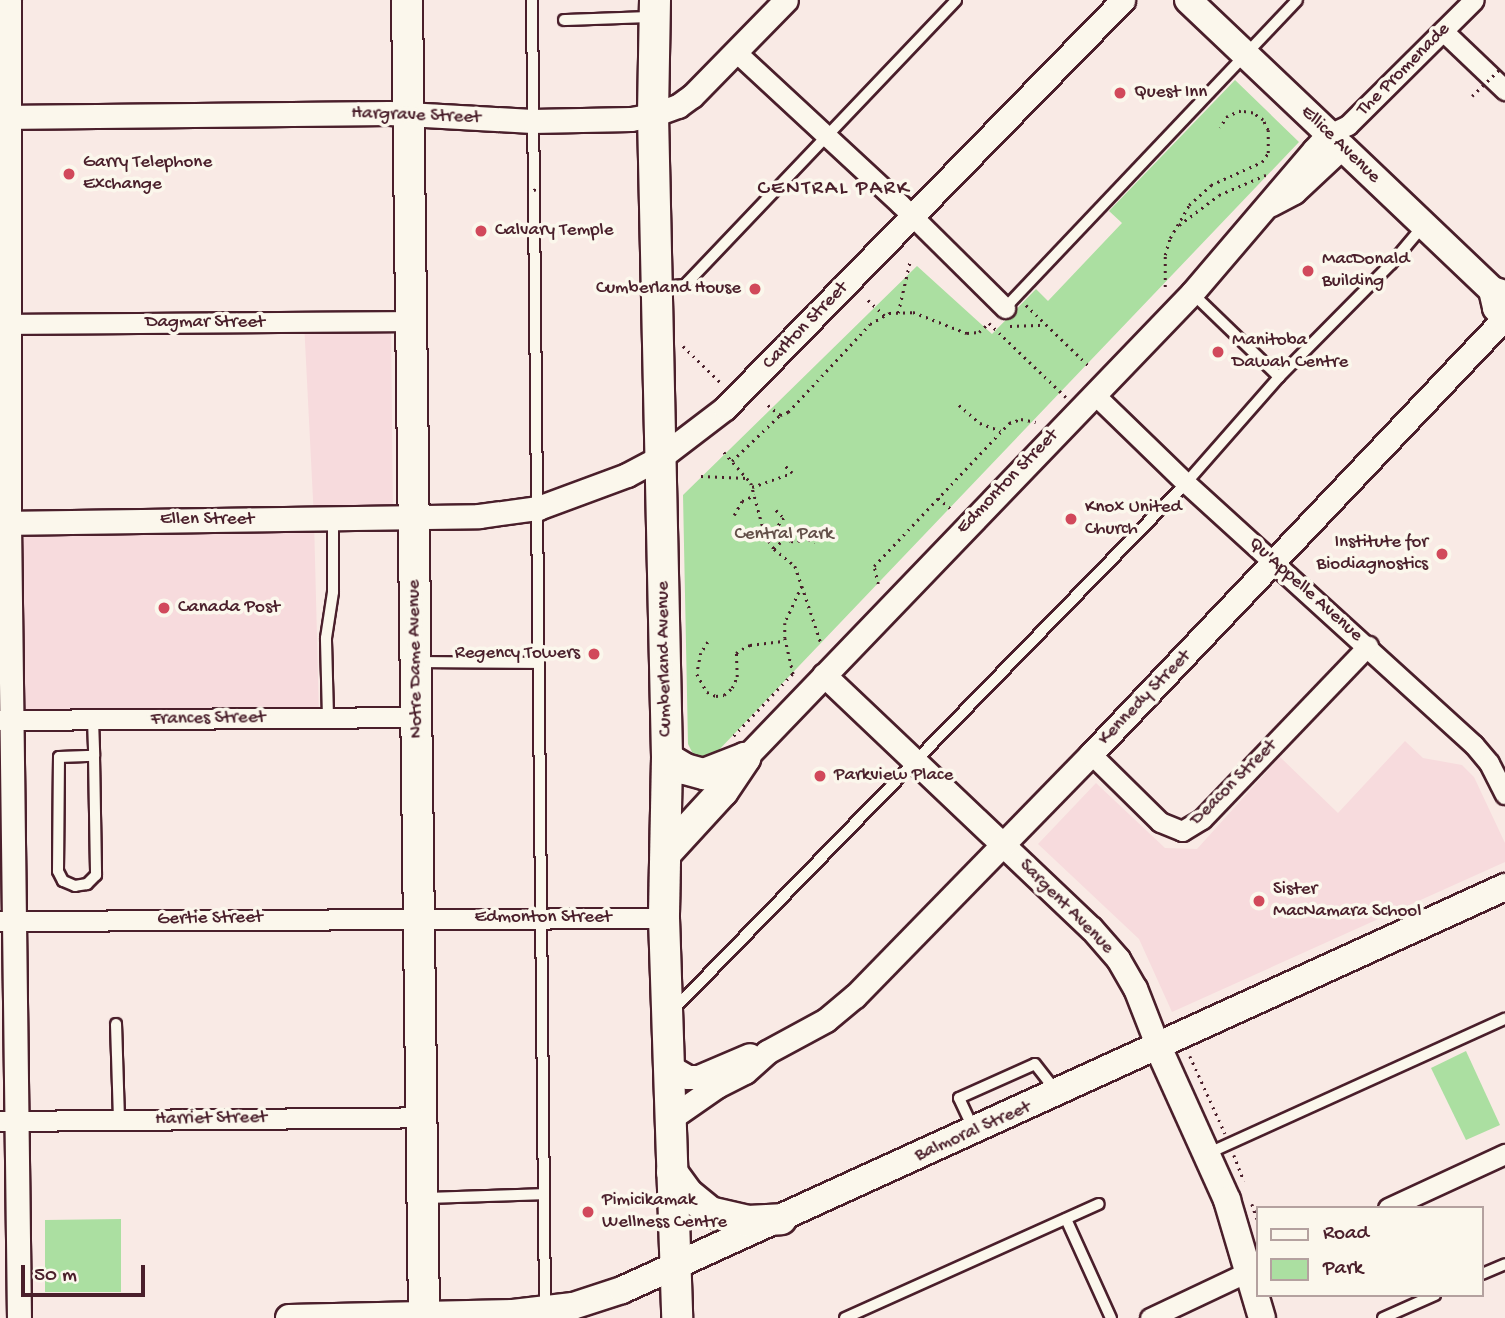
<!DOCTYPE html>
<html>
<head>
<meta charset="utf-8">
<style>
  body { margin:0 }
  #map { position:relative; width:1505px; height:1318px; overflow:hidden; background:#f9eae5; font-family:"Gochi Hand",sans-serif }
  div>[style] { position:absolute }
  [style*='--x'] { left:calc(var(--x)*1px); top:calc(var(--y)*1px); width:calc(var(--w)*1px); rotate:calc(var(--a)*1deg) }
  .built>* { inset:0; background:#f7dbdd }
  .green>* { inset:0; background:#abdfa1 }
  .path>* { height:2.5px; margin-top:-1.25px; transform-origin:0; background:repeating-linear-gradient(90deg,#4a1f2b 0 2px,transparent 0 7px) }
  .roads { filter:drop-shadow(2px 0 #4a1f2b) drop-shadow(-2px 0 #4a1f2b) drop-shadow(0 2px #4a1f2b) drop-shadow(0 -2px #4a1f2b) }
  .service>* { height:10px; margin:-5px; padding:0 5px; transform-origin:5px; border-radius:5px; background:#fbf7ec }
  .minor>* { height:19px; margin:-9.5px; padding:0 9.5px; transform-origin:9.5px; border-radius:9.5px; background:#fbf7ec }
  .tertiary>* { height:23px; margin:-11.5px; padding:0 11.5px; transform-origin:11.5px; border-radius:11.5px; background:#fbf7ec }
  .secondary>* { height:26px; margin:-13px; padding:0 13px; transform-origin:13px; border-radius:13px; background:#fbf7ec }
  .primary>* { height:30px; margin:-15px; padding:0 15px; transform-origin:15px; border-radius:15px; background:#fbf7ec }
  .path-bridge>* { height:2.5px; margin-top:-1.25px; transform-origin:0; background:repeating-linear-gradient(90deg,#4a1f2b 0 2px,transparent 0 7px) }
  .dots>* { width:19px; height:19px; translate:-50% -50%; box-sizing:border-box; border:4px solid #fbf7ec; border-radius:50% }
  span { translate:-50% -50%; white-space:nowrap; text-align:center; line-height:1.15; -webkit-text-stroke:7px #fbf7ec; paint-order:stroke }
  .street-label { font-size:19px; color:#4a1f2b }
  .poi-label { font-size:19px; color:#4a1f2b }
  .left { translate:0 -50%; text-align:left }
  .right { translate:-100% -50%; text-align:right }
  .park-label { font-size:19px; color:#624f48 }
  .neighbourhood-label { font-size:21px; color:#4a1f2b; letter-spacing:2px }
  .legend { position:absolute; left:1256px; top:1206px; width:228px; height:91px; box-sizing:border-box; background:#fbf7ec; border:2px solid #b4a19f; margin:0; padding:9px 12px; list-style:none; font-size:21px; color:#4a1f2b }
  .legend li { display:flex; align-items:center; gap:14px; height:35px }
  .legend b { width:35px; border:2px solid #b4a19f }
  .scale { position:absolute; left:21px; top:1265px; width:124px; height:32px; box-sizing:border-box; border:4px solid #4a1f2b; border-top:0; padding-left:9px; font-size:21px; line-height:24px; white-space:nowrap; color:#4a1f2b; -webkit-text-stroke:5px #fbf7ec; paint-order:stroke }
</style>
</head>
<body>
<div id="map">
  <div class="built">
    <i style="clip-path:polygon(391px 321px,393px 518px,314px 520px,319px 716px,12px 720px,12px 790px,0 790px,0 523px,314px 519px,304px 322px)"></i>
    <i style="clip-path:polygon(1405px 741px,1423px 758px,1462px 765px,1474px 777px,1505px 843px,1505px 862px,1172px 1012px,1139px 939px,1038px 844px,1096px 783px,1165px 848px,1197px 849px,1280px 757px,1338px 813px)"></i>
  </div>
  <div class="green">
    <i style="clip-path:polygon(1235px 80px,1299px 142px,715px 754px,705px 759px,694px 756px,688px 744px,683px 495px,917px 266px,992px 334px,1036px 289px,1048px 301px,1122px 223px,1109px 211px)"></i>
    <i style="clip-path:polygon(1466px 1051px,1500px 1125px,1466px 1140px,1431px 1068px)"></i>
    <i style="clip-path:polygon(121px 1219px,121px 1292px,45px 1292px,45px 1220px)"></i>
  </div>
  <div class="path">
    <i style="--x:1179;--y:225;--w:50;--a:-36.9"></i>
    <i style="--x:1219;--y:195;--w:51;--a:-23.1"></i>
    <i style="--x:1165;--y:287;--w:32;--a:-90"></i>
    <i style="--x:1165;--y:255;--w:18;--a:-74"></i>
    <i style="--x:1170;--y:238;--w:38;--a:-60"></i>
    <i style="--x:1189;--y:205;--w:30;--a:-42"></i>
    <i style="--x:1211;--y:185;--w:56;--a:-24.3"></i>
    <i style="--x:1262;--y:162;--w:11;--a:-56"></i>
    <i style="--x:1268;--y:153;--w:23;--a:-90"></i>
    <i style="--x:1268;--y:130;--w:11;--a:-117"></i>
    <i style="--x:1263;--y:120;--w:12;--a:-145"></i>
    <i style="--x:1253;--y:113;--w:12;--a:-171"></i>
    <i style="--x:1241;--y:111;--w:14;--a:159"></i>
    <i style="--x:1228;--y:116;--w:14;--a:124"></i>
    <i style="--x:868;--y:300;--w:23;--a:43"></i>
    <i style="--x:1026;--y:305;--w:88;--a:44.1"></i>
    <i style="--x:898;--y:313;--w:53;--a:-77"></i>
    <i style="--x:1010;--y:326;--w:35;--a:-2"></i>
    <i style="--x:683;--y:346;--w:53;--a:44.2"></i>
    <i style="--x:768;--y:405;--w:16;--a:40"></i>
    <i style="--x:780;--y:415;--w:9;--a:-21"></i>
    <i style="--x:788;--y:412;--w:120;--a:-47"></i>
    <i style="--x:870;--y:324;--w:22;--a:-30"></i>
    <i style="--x:889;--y:313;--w:24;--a:-2"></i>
    <i style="--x:913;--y:312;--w:58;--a:21.3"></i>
    <i style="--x:967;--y:333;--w:12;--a:-5"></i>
    <i style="--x:979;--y:332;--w:13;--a:-42"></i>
    <i style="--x:989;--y:323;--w:107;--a:43.9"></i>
    <i style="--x:959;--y:405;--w:28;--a:41"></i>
    <i style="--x:980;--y:423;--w:22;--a:21"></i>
    <i style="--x:724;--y:452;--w:41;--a:48.9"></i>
    <i style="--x:751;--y:483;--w:54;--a:74.9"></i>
    <i style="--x:765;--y:535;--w:17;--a:57"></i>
    <i style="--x:774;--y:549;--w:27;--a:39"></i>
    <i style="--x:795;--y:566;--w:21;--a:71"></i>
    <i style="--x:802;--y:586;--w:41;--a:114.7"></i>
    <i style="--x:785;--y:623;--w:15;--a:90"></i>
    <i style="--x:785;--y:638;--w:37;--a:77"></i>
    <i style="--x:793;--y:674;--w:86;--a:133.6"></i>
    <i style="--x:732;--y:461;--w:66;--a:-43.8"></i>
    <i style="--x:701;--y:476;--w:46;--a:2.5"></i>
    <i style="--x:752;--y:487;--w:42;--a:-19.3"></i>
    <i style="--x:792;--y:473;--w:13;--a:-135"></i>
    <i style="--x:938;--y:498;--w:17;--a:40"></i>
    <i style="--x:776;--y:510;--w:11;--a:45"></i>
    <i style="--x:784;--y:518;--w:10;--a:127"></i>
    <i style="--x:778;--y:526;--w:6;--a:81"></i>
    <i style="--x:779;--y:532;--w:15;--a:37"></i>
    <i style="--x:791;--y:541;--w:7;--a:8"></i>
    <i style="--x:798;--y:542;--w:9;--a:-54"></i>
    <i style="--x:803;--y:535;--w:14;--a:36"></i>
    <i style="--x:734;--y:515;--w:16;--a:-60"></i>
    <i style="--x:742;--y:501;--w:14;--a:-25"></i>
    <i style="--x:774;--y:549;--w:16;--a:-47"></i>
    <i style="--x:878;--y:584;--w:18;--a:-103"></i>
    <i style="--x:874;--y:566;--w:197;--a:-46.6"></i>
    <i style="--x:1009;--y:423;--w:13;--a:-18"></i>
    <i style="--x:1021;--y:419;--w:15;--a:11"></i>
    <i style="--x:802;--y:586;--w:60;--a:71.6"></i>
    <i style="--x:708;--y:642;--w:13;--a:122"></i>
    <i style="--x:701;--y:653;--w:21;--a:101"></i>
    <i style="--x:697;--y:674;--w:21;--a:61"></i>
    <i style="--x:707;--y:692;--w:10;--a:24"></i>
    <i style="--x:716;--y:696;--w:8;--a:-7"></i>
    <i style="--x:724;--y:695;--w:11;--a:-41"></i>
    <i style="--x:732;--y:688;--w:12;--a:-66"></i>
    <i style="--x:737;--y:677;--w:24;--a:-92"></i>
    <i style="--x:736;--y:653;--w:7;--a:-34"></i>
    <i style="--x:742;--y:649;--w:9;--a:-27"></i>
    <i style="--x:750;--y:645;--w:35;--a:-7"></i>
    <i style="--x:1190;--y:1056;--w:85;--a:65.6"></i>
    <i style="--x:1234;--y:1155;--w:28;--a:69"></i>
    <i style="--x:1252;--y:1204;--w:18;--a:71"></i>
  </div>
  <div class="roads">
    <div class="service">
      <i style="--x:532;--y:0;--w:1308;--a:89.43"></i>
      <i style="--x:564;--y:20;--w:87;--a:-2"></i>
      <i style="--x:661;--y:287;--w:24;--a:-5"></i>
      <i style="--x:685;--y:285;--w:393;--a:-46.4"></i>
      <i style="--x:1192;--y:293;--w:121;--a:44"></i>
      <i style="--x:1005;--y:308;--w:424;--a:-46.5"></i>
      <i style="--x:420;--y:662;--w:119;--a:0.5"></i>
      <i style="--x:328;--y:717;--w:79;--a:-91.5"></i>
      <i style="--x:326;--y:638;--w:47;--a:-81.3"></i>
      <i style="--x:333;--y:592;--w:73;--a:-90"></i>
      <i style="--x:93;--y:720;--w:36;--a:88"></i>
      <i style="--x:94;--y:756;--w:119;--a:89"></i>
      <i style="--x:96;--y:875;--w:13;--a:135"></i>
      <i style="--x:87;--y:884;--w:12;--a:171"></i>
      <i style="--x:75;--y:886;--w:13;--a:-157"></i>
      <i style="--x:63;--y:881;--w:11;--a:-117"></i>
      <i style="--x:58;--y:871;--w:114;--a:-89.5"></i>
      <i style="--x:59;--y:757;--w:35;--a:-2"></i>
      <i style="--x:674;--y:1009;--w:734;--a:-45.77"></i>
      <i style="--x:1186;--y:483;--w:141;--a:-48.7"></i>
      <i style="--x:1279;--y:377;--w:159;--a:-45.3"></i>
      <i style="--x:1391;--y:264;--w:50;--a:-49.9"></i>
      <i style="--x:116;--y:1024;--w:97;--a:88.2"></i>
      <i style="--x:973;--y:1128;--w:33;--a:-115"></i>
      <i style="--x:959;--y:1098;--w:83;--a:-24.1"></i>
      <i style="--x:1035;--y:1064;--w:33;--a:52"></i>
      <i style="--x:1209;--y:1153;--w:325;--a:-24.4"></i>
      <i style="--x:424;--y:1198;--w:119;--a:-1.9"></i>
      <i style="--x:1066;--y:1219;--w:109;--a:65.6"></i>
      <i style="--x:1482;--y:1274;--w:25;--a:-23"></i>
      <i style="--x:845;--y:1318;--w:278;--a:-24.2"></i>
      <i style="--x:1383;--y:1318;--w:57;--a:-23.9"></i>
    </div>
    <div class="minor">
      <i style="--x:1443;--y:31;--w:86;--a:43.6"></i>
      <i style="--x:736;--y:52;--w:224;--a:42.8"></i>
      <i style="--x:900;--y:204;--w:148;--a:44.7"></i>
      <i style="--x:1329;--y:134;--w:21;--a:-25"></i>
      <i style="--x:1348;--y:125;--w:177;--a:-44.8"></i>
      <i style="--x:0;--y:324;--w:410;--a:-0.4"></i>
      <i style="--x:1094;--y:394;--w:128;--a:44.1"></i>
      <i style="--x:1186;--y:483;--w:389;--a:42.3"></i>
      <i style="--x:1474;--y:745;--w:23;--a:50"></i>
      <i style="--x:1489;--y:763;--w:35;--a:63"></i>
      <i style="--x:0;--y:720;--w:416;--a:-0.4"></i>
      <i style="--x:1091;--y:754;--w:97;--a:44.6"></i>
      <i style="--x:1160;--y:822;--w:24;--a:22"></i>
      <i style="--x:1182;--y:831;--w:23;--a:-31"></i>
      <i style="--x:1202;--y:819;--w:240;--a:-46.2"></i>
      <i style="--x:0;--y:921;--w:664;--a:-0.26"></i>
      <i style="--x:0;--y:1121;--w:422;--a:-0.5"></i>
      <i style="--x:1388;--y:1208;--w:129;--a:-24.8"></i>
      <i style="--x:1150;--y:1318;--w:119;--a:-25.3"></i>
    </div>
    <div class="tertiary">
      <i style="--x:9;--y:0;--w:523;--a:90"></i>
      <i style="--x:9;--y:523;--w:795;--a:89.28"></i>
      <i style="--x:0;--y:117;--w:389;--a:-0.6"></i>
      <i style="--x:389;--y:113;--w:143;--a:3.2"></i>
      <i style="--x:532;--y:121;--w:99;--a:-1.2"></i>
      <i style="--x:631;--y:119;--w:22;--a:-10"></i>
      <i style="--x:653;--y:115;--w:27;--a:-20"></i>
      <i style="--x:678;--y:106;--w:17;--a:-36"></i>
      <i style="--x:692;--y:96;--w:134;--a:-45.6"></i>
      <i style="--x:0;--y:523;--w:479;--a:-0.8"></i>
      <i style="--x:479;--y:516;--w:60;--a:-7.7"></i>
      <i style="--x:538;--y:508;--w:95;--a:-20.3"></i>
      <i style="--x:627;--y:475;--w:38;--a:-28"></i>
      <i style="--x:661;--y:457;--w:81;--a:-37.4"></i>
      <i style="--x:725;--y:408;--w:570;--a:-45.71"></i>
      <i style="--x:824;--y:675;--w:368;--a:43.5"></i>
      <i style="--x:1091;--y:928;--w:41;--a:48.9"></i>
      <i style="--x:1118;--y:959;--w:34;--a:60"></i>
      <i style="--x:1135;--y:988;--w:63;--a:68.7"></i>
      <i style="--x:745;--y:758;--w:645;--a:-46.13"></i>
      <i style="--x:1192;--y:293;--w:188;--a:-49.5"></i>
      <i style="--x:1314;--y:150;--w:22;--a:-47"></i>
      <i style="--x:1329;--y:134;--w:18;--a:45"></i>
      <i style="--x:1342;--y:147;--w:66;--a:136.8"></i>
      <i style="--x:1294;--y:192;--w:27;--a:152"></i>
      <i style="--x:667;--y:1065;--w:24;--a:30"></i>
      <i style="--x:688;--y:1077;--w:10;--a:0"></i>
      <i style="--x:698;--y:1077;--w:56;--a:-22.9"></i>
      <i style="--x:668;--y:1120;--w:60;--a:-34.8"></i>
      <i style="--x:717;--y:1086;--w:31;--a:-27"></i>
      <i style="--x:745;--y:1072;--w:30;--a:-42"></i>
      <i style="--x:767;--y:1052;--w:67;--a:-28.5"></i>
      <i style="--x:826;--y:1020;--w:38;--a:-40"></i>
      <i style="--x:855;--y:996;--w:338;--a:-45.7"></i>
      <i style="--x:1091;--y:754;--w:589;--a:-46.51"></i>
    </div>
    <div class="secondary">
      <i style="--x:1188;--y:0;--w:195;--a:43.5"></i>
      <i style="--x:1342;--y:147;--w:207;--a:43.6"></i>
      <i style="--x:1492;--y:290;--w:14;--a:17"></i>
      <i style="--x:1492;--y:290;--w:18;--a:77"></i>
      <i style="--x:1496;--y:308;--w:13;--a:48"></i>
      <i style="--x:1158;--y:1047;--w:168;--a:65.7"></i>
      <i style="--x:1227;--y:1200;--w:123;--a:73.5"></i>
      <i style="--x:289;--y:1318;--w:224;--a:-1.3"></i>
      <i style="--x:513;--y:1313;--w:60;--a:-6.7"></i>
      <i style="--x:573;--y:1306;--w:52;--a:-18.1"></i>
      <i style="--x:622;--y:1290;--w:971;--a:-24.53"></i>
    </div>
    <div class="primary">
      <i style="--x:407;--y:0;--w:1318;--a:89.26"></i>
      <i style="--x:655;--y:0;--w:115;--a:91"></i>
      <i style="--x:653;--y:115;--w:643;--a:88.75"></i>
      <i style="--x:667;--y:758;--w:160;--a:91.1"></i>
      <i style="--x:664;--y:918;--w:400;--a:88.1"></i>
      <i style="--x:667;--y:758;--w:21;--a:31"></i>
      <i style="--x:685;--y:769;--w:20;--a:15"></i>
      <i style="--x:704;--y:774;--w:44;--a:-21.3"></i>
      <i style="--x:666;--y:853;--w:84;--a:-47.4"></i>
      <i style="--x:723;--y:791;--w:40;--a:-56"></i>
      <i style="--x:672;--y:1172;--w:27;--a:54"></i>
      <i style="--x:688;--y:1194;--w:28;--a:39"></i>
      <i style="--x:710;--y:1212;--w:39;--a:13"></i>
      <i style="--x:748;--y:1221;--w:33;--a:-3"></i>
    </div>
  </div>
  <div class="path-bridge">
    <i style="--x:1472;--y:96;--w:40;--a:-44"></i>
    <i style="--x:527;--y:192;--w:14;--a:-17"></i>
  </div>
  <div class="dots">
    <i style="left:1120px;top:93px;background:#d1495b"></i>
    <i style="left:69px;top:174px;background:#d1495b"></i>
    <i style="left:481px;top:231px;background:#d1495b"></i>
    <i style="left:1308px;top:271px;background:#d1495b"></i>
    <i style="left:755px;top:289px;background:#d1495b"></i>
    <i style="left:1218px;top:352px;background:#d1495b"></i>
    <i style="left:1071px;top:519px;background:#d1495b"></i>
    <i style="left:1442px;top:554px;background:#d1495b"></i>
    <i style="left:164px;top:608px;background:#d1495b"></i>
    <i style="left:594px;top:654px;background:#d1495b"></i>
    <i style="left:820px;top:776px;background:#d1495b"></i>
    <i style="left:1259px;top:901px;background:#d1495b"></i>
    <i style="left:588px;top:1212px;background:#d1495b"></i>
  </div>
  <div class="street-label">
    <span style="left:1404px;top:70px;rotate:-45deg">The Promenade</span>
    <span style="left:416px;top:116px;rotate:2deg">Hargrave Street</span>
    <span style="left:1340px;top:145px;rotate:44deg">Ellice Avenue</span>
    <span style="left:205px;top:323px">Dagmar Street</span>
    <span style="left:806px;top:326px;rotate:-46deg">Carlton Street</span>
    <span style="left:1008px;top:482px;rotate:-46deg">Edmonton Street</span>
    <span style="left:207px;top:520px">Ellen Street</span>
    <span style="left:1305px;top:590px;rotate:42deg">Qu'Appelle Avenue</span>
    <span style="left:416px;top:659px;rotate:-91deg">Notre Dame Avenue</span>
    <span style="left:665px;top:659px;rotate:-91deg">Cumberland Avenue</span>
    <span style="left:1145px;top:698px;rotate:-46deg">Kennedy Street</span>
    <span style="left:208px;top:719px;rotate:-1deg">Frances Street</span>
    <span style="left:1234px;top:783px;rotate:-45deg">Deacon Street</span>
    <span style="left:1066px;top:907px;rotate:45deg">Sargent Avenue</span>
    <span style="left:543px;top:918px">Edmonton Street</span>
    <span style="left:210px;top:919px;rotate:-1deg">Gertie Street</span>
    <span style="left:211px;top:1119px;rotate:-1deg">Harriet Street</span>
    <span style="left:973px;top:1132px;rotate:-24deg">Balmoral Street</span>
  </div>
  <div class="poi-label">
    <span class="left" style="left:1134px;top:93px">Quest Inn</span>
    <span class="left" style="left:83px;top:174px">Garry Telephone<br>Exchange</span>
    <span class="left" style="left:495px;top:231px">Calvary Temple</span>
    <span class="left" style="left:1322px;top:271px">MacDonald<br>Building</span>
    <span class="right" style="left:741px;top:289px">Cumberland House</span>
    <span class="left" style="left:1232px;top:352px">Manitoba<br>Dawah Centre</span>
    <span class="left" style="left:1085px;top:519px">Knox United<br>Church</span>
    <span class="right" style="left:1428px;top:554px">Institute for<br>Biodiagnostics</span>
    <span class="left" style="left:178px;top:608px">Canada Post</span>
    <span class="right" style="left:580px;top:654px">Regency Towers</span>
    <span class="left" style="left:834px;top:776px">Parkview Place</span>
    <span class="left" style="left:1273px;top:901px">Sister<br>MacNamara School</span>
    <span class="left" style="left:602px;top:1212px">Pimicikamak<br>Wellness Centre</span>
  </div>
  <div class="park-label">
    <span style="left:784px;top:535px">Central Park</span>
  </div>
  <div class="neighbourhood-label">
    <span style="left:834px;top:190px">CENTRAL PARK</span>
  </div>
  <ul class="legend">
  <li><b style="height:9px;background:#fbf7ec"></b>Road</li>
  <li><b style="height:19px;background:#abdfa1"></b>Park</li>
  </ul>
  <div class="scale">50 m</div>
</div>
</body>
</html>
